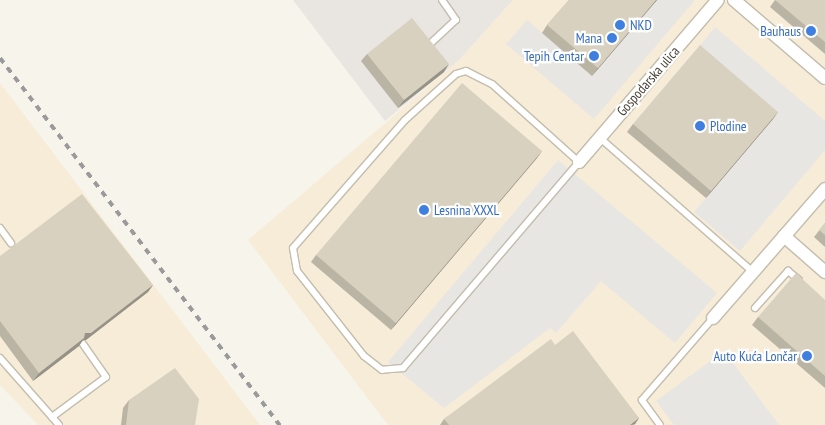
<!DOCTYPE html>
<html>
<head>
<meta charset="utf-8">
<style>
  body { margin:0 }
  #map { position:relative; width:825px; height:425px; overflow:hidden; background:#f6f4eb; font-family:"PT Sans Narrow",sans-serif }
  div>[style] { position:absolute }
  [style*='--x'] { left:calc(var(--x)*1px); top:calc(var(--y)*1px); width:calc(var(--w)*1px); rotate:calc(var(--a)*1deg) }
  .commercial>* { inset:0; background:#f7ecd7 }
  .industrial>* { inset:0; background:#e9e5e0 }
  .parking>* { inset:0; background:#e8e6e3 }
  .roads { filter:drop-shadow(1px 0 #c2bdad) drop-shadow(-1px 0 #c2bdad) drop-shadow(0 1px #c2bdad) drop-shadow(0 -1px #c2bdad) }
  .service>* { height:6px; margin:-3px; padding:0 3px; transform-origin:3px; border-radius:3px; background:#fff }
  .minor>* { height:12px; margin:-6px; padding:0 6px; transform-origin:6px; border-radius:6px; background:#fff }
  .rail>* { height:4px; margin-top:-2px; transform-origin:0; background:repeating-linear-gradient(90deg,#9a9a9a 0 6px,transparent 0 12px) }
  .wall>* { inset:0; background:#bab4a5 }
  .shaded-wall>* { inset:0; background:#979286 }
  .building>* { inset:0; background:#d8d1c0 }
  .dots>* { width:14px; height:14px; translate:-50% -50%; box-sizing:border-box; border:2px solid #fff; border-radius:50% }
  span { translate:-50% -50%; white-space:nowrap; text-align:center; line-height:1.15; -webkit-text-stroke:4.5px #fff; paint-order:stroke }
  .shop-label { font-size:14px; color:#366cbe }
  .left { translate:0 -50%; text-align:left }
  .right { translate:-100% -50%; text-align:right }
  .street-label { font-size:14px; color:#4b4539 }
</style>
</head>
<body>
<div id="map">
  <div class="commercial">
    <i style="clip-path:polygon(513px 0,825px 0,825px 425px,388px 425px,248px 240px,458px 61px)"></i>
    <i style="clip-path:polygon(0 83px,260px 425px,38px 425px,0 385px)"></i>
  </div>
  <div class="industrial">
    <i style="clip-path:polygon(293px 0,513px 0,458px 61px,385px 121px)"></i>
  </div>
  <div class="parking">
    <i style="clip-path:polygon(657px 0,695px 0,594px 119px,506px 44px,527px 20px,592px 75px)"></i>
    <i style="clip-path:polygon(715px 27px,825px 121px,825px 150px,740px 251px,694px 212px,773px 119px,694px 53px)"></i>
    <i style="clip-path:polygon(558px 160px,717px 293px,675px 343px,601px 281px,556px 333px,550px 328px,444px 408px,388px 362px)"></i>
    <i style="clip-path:polygon(724px 351px,779px 425px,674px 425px,656px 401px)"></i>
  </div>
  <div class="roads">
    <div class="service">
      <i style="--x:431;--y:43;--w:34;--a:-43"></i>
      <i style="--x:456;--y:20;--w:24;--a:-125"></i>
      <i style="--x:466;--y:71;--w:29;--a:27"></i>
      <i style="--x:492;--y:84;--w:117;--a:41.9"></i>
      <i style="--x:579;--y:162;--w:271;--a:130.5"></i>
      <i style="--x:403;--y:368;--w:21;--a:175"></i>
      <i style="--x:382;--y:370;--w:23;--a:-142"></i>
      <i style="--x:364;--y:356;--w:108;--a:-128.2"></i>
      <i style="--x:297;--y:271;--w:23;--a:-100"></i>
      <i style="--x:293;--y:248;--w:170;--a:-48.8"></i>
      <i style="--x:405;--y:120;--w:69;--a:-42"></i>
      <i style="--x:456;--y:74;--w:10;--a:-17"></i>
      <i style="--x:600;--y:138;--w:203;--a:41.2"></i>
      <i style="--x:0;--y:228;--w:19;--a:54"></i>
      <i style="--x:755;--y:308;--w:50;--a:-48.3"></i>
      <i style="--x:788;--y:271;--w:14;--a:39"></i>
      <i style="--x:0;--y:358;--w:89;--a:48.6"></i>
      <i style="--x:52;--y:417;--w:67;--a:-36.5"></i>
      <i style="--x:106;--y:377;--w:40;--a:-124.9"></i>
      <i style="--x:660;--y:425;--w:31;--a:-126"></i>
      <i style="--x:642;--y:400;--w:108;--a:-49.1"></i>
    </div>
    <div class="minor">
      <i style="--x:734;--y:0;--w:120;--a:40.6"></i>
      <i style="--x:579;--y:162;--w:213;--a:-49.4"></i>
      <i style="--x:784;--y:236;--w:55;--a:41.3"></i>
      <i style="--x:713;--y:318;--w:171;--a:-49"></i>
    </div>
  </div>
  <div class="rail">
    <i style="--x:0;--y:58;--w:462;--a:52.7"></i>
  </div>
  <div class="wall">
    <i style="clip-path:polygon(569px 0,657px 0,592px 76px,542px 33px,547px 25px)"></i>
    <i style="clip-path:polygon(775px 0,825px 0,825px 54px,770px 7px)"></i>
    <i style="clip-path:polygon(367px 54px,444px 72px,398px 108px,361px 61px)"></i>
    <i style="clip-path:polygon(778px 112px,773px 119px,706px 198px,627px 132px,633px 124px)"></i>
    <i style="clip-path:polygon(542px 151px,537px 158px,391px 330px,311px 262px,316px 255px)"></i>
    <i style="clip-path:polygon(825px 223px,825px 247px,814px 237px)"></i>
    <i style="clip-path:polygon(0 256px,153px 285px,148px 292px,86px 340px,83px 340px,79px 346px,33px 381px,0 336px)"></i>
    <i style="clip-path:polygon(825px 300px,825px 388px,752px 325px,758px 317px)"></i>
    <i style="clip-path:polygon(555px 345px,639px 418px,635px 424px,634px 425px,440px 425px,444px 419px)"></i>
    <i style="clip-path:polygon(129px 400px,195px 425px,121px 425px,123px 408px)"></i>
  </div>
  <div class="shaded-wall">
    <i style="clip-path:polygon(656px 0,657px 0,592px 76px,598px 68px)"></i>
    <i style="clip-path:polygon(449px 64px,444px 72px,398px 108px,404px 100px)"></i>
    <i style="clip-path:polygon(778px 112px,773px 119px,706px 198px,711px 191px)"></i>
    <i style="clip-path:polygon(542px 151px,537px 158px,391px 330px,396px 323px)"></i>
    <i style="clip-path:polygon(153px 285px,148px 292px,86px 340px,83px 340px,79px 346px,33px 381px,39px 373px,85px 333px)"></i>
    <i style="clip-path:polygon(639px 418px,635px 424px,630px 425px)"></i>
  </div>
  <div class="building">
    <i style="clip-path:polygon(569px 0,656px 0,598px 68px,547px 25px)"></i>
    <i style="clip-path:polygon(775px 0,825px 0,825px 42px)"></i>
    <i style="clip-path:polygon(412px 18px,449px 64px,404px 100px,367px 54px)"></i>
    <i style="clip-path:polygon(700px 45px,778px 112px,711px 191px,633px 124px)"></i>
    <i style="clip-path:polygon(462px 83px,542px 151px,396px 323px,316px 255px)"></i>
    <i style="clip-path:polygon(82px 194px,153px 285px,91px 333px,85px 333px,84px 338px,39px 373px,0 321px,0 256px)"></i>
    <i style="clip-path:polygon(825px 223px,825px 235px,819px 230px)"></i>
    <i style="clip-path:polygon(796px 273px,825px 300px,825px 376px,758px 317px)"></i>
    <i style="clip-path:polygon(573px 331px,639px 418px,630px 425px,449px 425px,444px 419px,551px 339px,555px 345px)"></i>
    <i style="clip-path:polygon(175px 368px,199px 399px,195px 425px,126px 425px,129px 400px)"></i>
  </div>
  <div class="dots">
    <i style="left:620px;top:25px;background:#3f7fe0"></i>
    <i style="left:811px;top:31px;background:#3f7fe0"></i>
    <i style="left:612px;top:38px;background:#3f7fe0"></i>
    <i style="left:594px;top:56px;background:#3f7fe0"></i>
    <i style="left:700px;top:126px;background:#3f7fe0"></i>
    <i style="left:424px;top:210px;background:#3f7fe0"></i>
    <i style="left:807px;top:356px;background:#3f7fe0"></i>
  </div>
  <div class="shop-label">
    <span class="left" style="left:630px;top:25px">NKD</span>
    <span class="right" style="left:801px;top:31px">Bauhaus</span>
    <span class="right" style="left:602px;top:38px">Mana</span>
    <span class="right" style="left:584px;top:56px">Tepih Centar</span>
    <span class="left" style="left:710px;top:126px">Plodine</span>
    <span class="left" style="left:434px;top:210px">Lesnina XXXL</span>
    <span class="right" style="left:797px;top:356px">Auto Kuća Lončar</span>
  </div>
  <div class="street-label">
    <span style="left:648px;top:81px;rotate:-49deg">Gospodarska ulica</span>
  </div>
</div>
</body>
</html>
